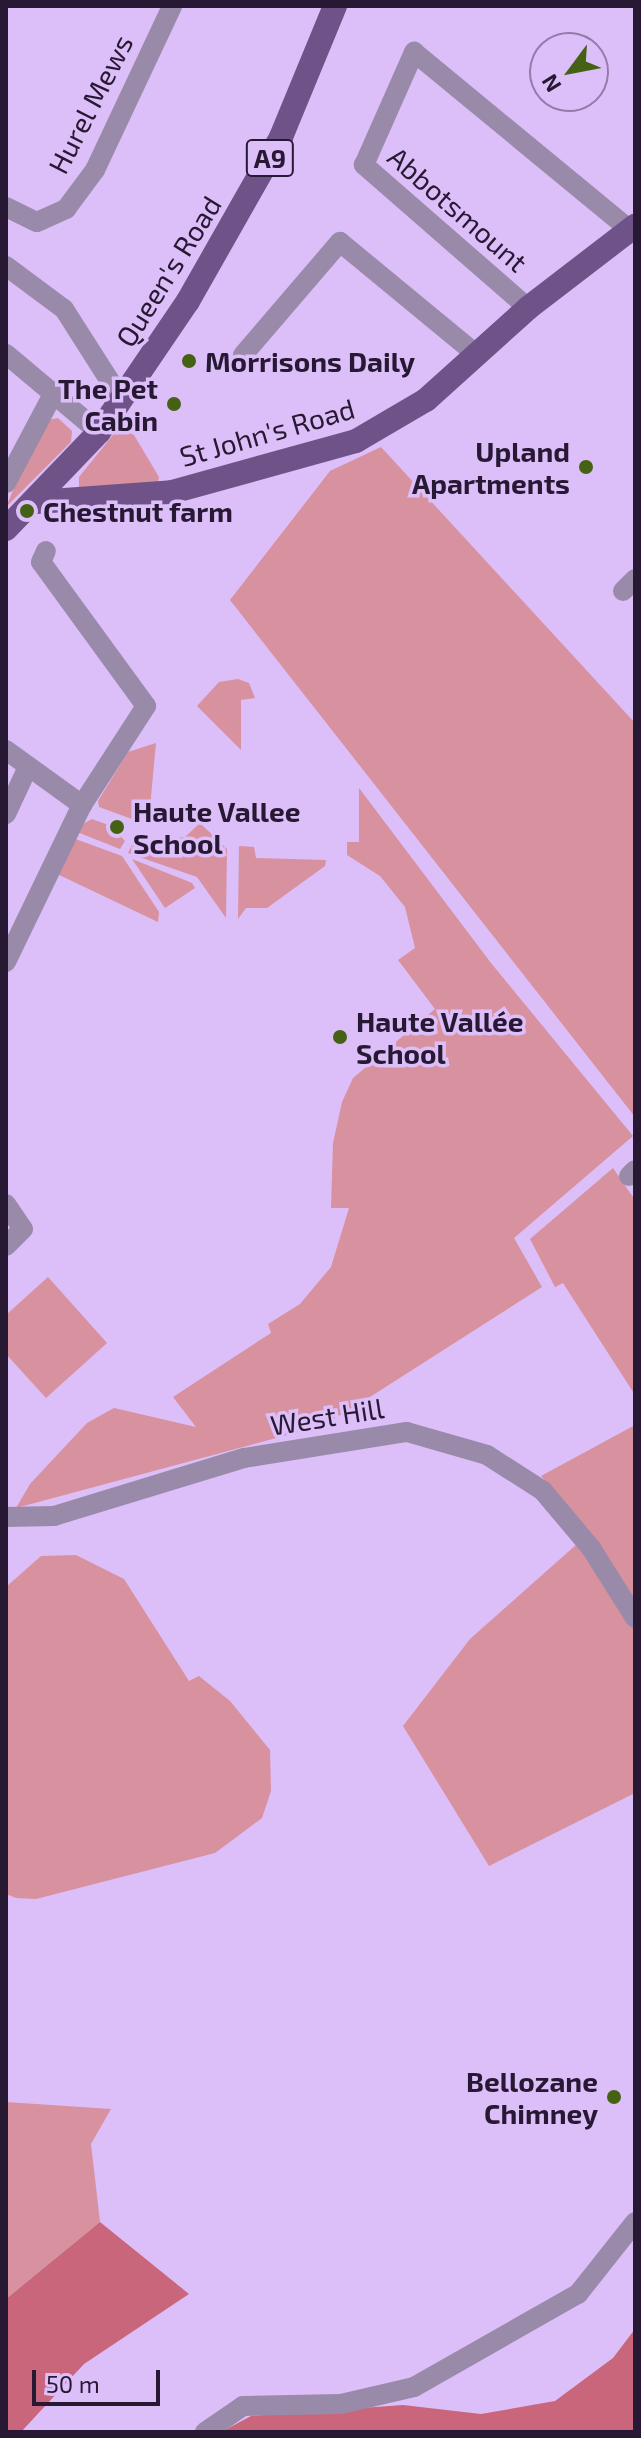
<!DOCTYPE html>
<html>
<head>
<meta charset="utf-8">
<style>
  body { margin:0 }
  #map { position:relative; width:641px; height:2438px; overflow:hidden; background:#dcbef8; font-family:"Exo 2",sans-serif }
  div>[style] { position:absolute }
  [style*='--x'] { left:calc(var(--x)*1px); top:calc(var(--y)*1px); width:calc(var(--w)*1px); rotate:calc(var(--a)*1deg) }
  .green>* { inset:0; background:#d8919e }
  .forest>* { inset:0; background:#ca667b }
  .minor>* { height:20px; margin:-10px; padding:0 10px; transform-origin:10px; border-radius:10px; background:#9a8aa9 }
  .major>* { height:24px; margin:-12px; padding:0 12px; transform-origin:12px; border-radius:12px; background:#6f5288 }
  .dots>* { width:22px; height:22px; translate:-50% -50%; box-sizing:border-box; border:4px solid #dcbef8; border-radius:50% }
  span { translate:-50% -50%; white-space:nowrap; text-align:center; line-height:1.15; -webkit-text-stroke:7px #dcbef8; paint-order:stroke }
  .shield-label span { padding:2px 6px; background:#dcbef8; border:2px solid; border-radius:6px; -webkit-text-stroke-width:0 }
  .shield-label { font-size:26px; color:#271833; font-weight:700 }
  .street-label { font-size:28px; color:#271833 }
  .poi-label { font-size:28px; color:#271833; font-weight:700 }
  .left { translate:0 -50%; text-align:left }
  .right { translate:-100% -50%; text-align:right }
  .frame { position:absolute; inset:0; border:8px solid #271833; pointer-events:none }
  .north { position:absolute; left:529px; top:32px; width:80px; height:80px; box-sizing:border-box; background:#dcbef8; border:2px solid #947ca9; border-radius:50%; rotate:238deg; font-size:22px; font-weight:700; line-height:32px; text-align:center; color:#271833 }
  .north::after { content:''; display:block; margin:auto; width:28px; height:36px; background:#456214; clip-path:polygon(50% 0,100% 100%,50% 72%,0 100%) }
  .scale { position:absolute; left:32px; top:2370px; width:128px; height:36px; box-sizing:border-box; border:4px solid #271833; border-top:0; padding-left:10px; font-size:24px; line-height:28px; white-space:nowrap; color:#271833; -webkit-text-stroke:6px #dcbef8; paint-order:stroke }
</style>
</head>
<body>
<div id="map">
  <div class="green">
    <i style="clip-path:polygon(58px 418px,72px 431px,71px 442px,6px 507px,43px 421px)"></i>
    <i style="clip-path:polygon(125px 420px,159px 477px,157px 486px,79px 488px,79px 477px)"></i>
    <i style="clip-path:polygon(381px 447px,635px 723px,635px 1117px,230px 600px,330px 471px)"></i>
    <i style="clip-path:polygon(238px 679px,249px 683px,255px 698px,241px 700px,241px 750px,197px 706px,219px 682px)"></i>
    <i style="clip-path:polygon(156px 743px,149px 818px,140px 822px,99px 807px,98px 801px,128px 752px)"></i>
    <i style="clip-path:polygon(359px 788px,491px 963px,633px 1136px,514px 1238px,542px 1287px,348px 1411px,317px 1427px,16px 1508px,30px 1484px,87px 1423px,114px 1408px,196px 1427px,173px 1397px,271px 1333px,268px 1324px,300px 1304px,331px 1267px,349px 1208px,331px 1208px,333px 1143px,342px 1102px,353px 1078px,435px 1009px,398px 960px,415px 948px,405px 907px,380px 876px,347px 855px,347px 842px,359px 842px)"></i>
    <i style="clip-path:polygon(92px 819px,111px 826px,125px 841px,120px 849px,72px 830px)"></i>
    <i style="clip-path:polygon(200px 823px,227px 849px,226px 918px,197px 877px,128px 853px,133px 843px,185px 837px)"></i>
    <i style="clip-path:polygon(70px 837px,122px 856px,159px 912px,158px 922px,55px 873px)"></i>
    <i style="clip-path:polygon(239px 846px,254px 847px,256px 858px,326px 860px,325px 866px,267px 908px,246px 908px,238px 919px)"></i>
    <i style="clip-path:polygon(132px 859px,192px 883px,195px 888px,165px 908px)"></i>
    <i style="clip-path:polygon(613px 1168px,635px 1200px,635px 1395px,563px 1283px,555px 1287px,530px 1239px)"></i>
    <i style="clip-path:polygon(48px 1277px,107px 1343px,46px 1398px,6px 1354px,6px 1315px)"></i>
    <i style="clip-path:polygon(635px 1425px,635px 1603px,595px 1539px,541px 1476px)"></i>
    <i style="clip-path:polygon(577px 1544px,635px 1630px,635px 1793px,489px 1866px,403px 1726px,470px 1639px)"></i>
    <i style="clip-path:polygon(76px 1555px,124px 1579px,189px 1681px,199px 1676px,230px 1701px,270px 1750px,271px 1791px,262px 1818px,215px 1853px,36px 1899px,16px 1898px,6px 1894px,6px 1587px,41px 1556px)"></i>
    <i style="clip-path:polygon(6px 2102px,111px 2109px,91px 2144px,100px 2222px,6px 2299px)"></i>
  </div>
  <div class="forest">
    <i style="clip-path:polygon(100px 2222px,189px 2294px,84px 2364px,21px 2432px,6px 2432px,6px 2299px)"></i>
    <i style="clip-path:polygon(635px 2329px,635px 2432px,221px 2432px,251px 2416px,403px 2405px,481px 2414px,555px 2401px,613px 2358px)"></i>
  </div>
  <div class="minor">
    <i style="--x:6;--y:207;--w:34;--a:26"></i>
    <i style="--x:37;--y:222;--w:32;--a:-24"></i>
    <i style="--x:66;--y:209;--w:49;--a:-53.4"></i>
    <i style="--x:95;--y:170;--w:181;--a:-64.8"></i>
    <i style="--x:6;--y:266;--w:72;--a:36.6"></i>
    <i style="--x:64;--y:309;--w:108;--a:57.5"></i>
    <i style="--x:528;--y:308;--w:218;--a:-138.9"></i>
    <i style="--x:364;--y:165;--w:124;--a:-66.1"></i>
    <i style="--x:414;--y:52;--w:278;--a:39.5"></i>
    <i style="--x:6;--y:354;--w:121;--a:40"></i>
    <i style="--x:243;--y:355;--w:149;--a:-49.4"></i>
    <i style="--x:340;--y:242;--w:176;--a:39.5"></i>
    <i style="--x:6;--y:483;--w:98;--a:-62.1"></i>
    <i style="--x:623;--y:591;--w:17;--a:-45"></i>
    <i style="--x:6;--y:750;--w:94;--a:35.9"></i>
    <i style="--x:6;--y:814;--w:50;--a:-65"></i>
    <i style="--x:6;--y:962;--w:174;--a:-64.2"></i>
    <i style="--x:82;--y:805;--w:118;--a:-57.1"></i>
    <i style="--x:146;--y:706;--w:178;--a:-126.1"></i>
    <i style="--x:41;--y:562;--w:12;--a:-66"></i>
    <i style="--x:629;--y:1176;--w:8;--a:-45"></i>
    <i style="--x:6;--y:1204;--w:30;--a:56"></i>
    <i style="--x:23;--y:1229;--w:24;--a:135"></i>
    <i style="--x:6;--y:1517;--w:48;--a:-1.2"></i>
    <i style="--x:54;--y:1516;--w:199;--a:-17"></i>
    <i style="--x:244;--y:1458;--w:165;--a:-9.1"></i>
    <i style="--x:407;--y:1432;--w:83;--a:16"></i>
    <i style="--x:487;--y:1455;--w:67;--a:32.7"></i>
    <i style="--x:543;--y:1491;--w:75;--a:49.9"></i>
    <i style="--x:591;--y:1548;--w:83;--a:57.8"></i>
    <i style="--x:205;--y:2432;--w:46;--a:-34.4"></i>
    <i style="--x:243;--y:2406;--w:98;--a:-1.2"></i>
    <i style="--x:341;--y:2404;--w:75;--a:-13.1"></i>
    <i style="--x:414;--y:2387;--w:189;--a:-29.6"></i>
    <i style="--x:578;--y:2294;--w:92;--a:-51.6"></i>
  </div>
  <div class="major">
    <i style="--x:37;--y:502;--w:135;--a:-4.2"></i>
    <i style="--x:172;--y:492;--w:191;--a:-15.5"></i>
    <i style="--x:356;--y:441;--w:81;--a:-30.4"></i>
    <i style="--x:426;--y:400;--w:137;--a:-42"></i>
    <i style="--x:528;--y:308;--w:135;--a:-37.5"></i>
    <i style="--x:6;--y:529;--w:134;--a:-46.2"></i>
    <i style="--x:99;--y:432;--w:158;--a:-55.8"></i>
    <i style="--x:188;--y:301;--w:189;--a:-60.4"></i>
    <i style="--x:281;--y:137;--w:142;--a:-67.6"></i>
  </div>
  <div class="dots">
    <i style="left:189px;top:361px;background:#456214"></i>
    <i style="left:174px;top:404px;background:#456214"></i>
    <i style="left:586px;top:467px;background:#456214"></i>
    <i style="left:27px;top:511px;background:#456214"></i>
    <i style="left:117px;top:827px;background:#456214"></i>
    <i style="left:340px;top:1037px;background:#456214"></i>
    <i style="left:614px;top:2097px;background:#456214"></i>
  </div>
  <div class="shield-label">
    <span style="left:270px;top:158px">A9</span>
  </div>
  <div class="street-label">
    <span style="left:90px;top:104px;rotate:-63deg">Hurel Mews</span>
    <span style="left:458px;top:209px;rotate:41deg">Abbotsmount</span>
    <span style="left:168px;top:271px;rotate:-58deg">Queen's Road</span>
    <span style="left:267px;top:432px;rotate:-16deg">St John's Road</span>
    <span style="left:327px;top:1416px;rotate:-9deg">West Hill</span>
  </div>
  <div class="poi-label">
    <span class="left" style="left:205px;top:361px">Morrisons Daily</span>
    <span class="right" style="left:158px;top:404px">The Pet<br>Cabin</span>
    <span class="right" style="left:570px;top:467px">Upland<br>Apartments</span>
    <span class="left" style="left:43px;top:511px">Chestnut farm</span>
    <span class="left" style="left:133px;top:827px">Haute Vallee<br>School</span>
    <span class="left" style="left:356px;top:1037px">Haute Vallée<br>School</span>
    <span class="right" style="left:598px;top:2097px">Bellozane<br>Chimney</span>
  </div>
  <div class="frame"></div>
  <div class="north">N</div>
  <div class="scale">50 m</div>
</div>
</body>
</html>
